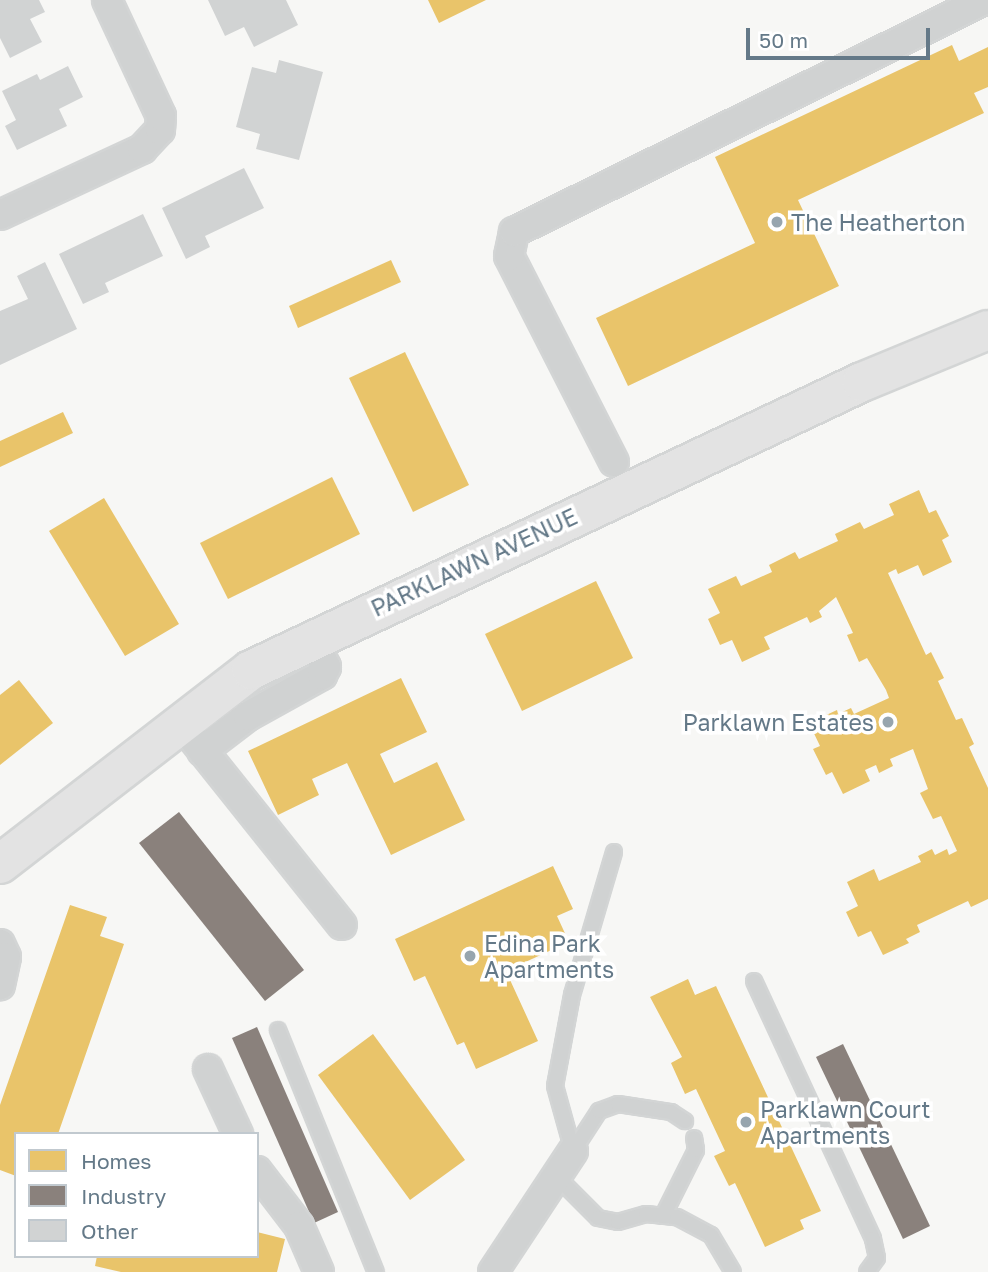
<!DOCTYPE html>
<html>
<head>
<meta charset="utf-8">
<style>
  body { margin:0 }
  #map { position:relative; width:988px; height:1272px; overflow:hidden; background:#f7f7f5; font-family:"Golos Text",sans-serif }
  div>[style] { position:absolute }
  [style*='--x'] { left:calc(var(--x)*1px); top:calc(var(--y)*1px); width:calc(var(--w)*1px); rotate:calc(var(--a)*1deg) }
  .homes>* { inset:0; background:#e9c46a }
  .industry>* { inset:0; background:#8a817c }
  .building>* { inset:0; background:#d1d3d3 }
  .roads { filter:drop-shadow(2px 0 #d3d5d5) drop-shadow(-2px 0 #d3d5d5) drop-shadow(0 2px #d3d5d5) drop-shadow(0 -2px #d3d5d5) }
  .lane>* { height:14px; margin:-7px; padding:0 7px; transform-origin:7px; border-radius:7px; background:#d0d2d2 }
  .street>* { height:28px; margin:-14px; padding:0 14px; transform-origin:14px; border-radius:14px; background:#d0d2d2 }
  .secondary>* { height:38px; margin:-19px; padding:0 19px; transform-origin:19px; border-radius:19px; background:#e3e3e3 }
  .dots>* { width:19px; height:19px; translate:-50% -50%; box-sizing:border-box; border:4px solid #fff; border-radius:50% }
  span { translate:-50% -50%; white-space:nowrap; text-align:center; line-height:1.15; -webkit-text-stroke:7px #fff; paint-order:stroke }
  .poi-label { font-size:23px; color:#647988 }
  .left { translate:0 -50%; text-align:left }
  .right { translate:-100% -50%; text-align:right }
  .street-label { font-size:23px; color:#647988 }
  .legend { position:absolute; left:14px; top:1132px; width:245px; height:126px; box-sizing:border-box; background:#fff; border:2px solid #c1c9cf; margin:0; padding:9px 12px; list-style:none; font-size:21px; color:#647988 }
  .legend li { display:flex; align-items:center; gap:14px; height:35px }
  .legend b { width:35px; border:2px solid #c1c9cf }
  .scale { position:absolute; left:746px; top:28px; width:184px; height:32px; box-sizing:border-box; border:4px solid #647988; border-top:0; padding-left:9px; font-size:21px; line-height:24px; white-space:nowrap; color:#647988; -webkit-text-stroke:5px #fff; paint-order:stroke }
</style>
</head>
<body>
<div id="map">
  <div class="homes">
    <i style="clip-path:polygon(428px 0,486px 0,439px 23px)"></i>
    <i style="clip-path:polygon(952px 45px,959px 61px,988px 47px,988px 87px,974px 93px,984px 113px,798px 200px,839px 286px,628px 386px,596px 318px,755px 243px,715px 157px)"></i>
    <i style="clip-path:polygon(391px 260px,401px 282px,298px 328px,289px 306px)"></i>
    <i style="clip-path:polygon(405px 352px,469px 485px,413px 512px,349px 378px)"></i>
    <i style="clip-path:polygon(63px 412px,73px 433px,0 467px,0 441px)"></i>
    <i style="clip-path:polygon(332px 477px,360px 534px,228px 599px,200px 543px)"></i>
    <i style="clip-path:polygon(919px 490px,929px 513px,936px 510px,949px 536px,942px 540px,952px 562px,923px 576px,918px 565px,898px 574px,896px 569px,888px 573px,926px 655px,931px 652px,944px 678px,938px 681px,956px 720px,962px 718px,974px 744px,969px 747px,988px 788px,988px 899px,971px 907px,968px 901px,917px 925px,920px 932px,906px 939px,909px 943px,883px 955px,871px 931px,858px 937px,846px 912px,858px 906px,847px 882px,874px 869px,879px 881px,921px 862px,918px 856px,932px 849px,935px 855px,947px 849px,949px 855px,957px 851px,941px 816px,933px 819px,920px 793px,928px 789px,913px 749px,890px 759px,893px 766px,879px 773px,876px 765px,865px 770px,870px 781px,843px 794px,832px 772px,826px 775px,813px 749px,820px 746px,809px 723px,837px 710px,838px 714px,851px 708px,854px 714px,889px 698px,886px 690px,867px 658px,859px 662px,847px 635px,853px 633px,836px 597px,819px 611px,822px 617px,810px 623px,807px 617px,764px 637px,770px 649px,742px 662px,732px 640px,720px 645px,708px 619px,720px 613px,708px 589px,736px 576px,741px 586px,772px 572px,769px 565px,795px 552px,799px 559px,838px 541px,835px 534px,860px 522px,864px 529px,894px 515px,889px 504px)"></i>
    <i style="clip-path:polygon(104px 498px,179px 624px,125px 656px,49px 531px)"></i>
    <i style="clip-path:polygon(596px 581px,633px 658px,522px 711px,485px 634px)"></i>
    <i style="clip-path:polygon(401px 678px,427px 732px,380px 754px,394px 783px,437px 762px,465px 820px,391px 855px,347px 763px,312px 779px,319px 795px,278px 815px,248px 751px)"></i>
    <i style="clip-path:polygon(19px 680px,53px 723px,0 765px,0 695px)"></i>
    <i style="clip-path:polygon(553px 866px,573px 909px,557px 916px,569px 942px,506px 971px,538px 1041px,476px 1069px,464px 1042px,457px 1045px,425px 976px,414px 981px,395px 939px)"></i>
    <i style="clip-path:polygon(70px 905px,107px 917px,100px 936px,124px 944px,58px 1134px,16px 1134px,16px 1176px,0 1170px,0 1105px)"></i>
    <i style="clip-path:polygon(688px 979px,695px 995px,716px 986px,821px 1211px,800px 1220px,804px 1229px,765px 1247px,735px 1183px,729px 1186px,714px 1156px,725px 1151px,696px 1089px,685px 1094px,671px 1063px,682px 1057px,650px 997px)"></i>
    <i style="clip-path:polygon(373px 1034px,465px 1160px,410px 1200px,318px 1075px)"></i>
    <i style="clip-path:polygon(257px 1232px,285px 1239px,277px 1272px,121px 1272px,95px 1266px,97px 1256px,257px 1256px)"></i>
  </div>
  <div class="industry">
    <i style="clip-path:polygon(179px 812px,304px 970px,265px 1001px,139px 843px)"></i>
    <i style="clip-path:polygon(257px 1027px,338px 1212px,314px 1223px,232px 1038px)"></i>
    <i style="clip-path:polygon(843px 1044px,930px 1226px,903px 1239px,816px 1057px)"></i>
  </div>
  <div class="building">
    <i style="clip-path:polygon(0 0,39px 0,45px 12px,30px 19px,42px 42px,10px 58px,0 38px)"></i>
    <i style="clip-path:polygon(208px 0,286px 0,298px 25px,254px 47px,244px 27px,225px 36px)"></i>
    <i style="clip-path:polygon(279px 60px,323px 72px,299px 160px,256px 149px,260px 134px,236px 127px,252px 67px,276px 73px)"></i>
    <i style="clip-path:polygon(68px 66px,83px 97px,59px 109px,67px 126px,17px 150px,5px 126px,16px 120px,2px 91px,37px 74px,40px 80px)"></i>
    <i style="clip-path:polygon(244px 168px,264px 208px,205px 236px,210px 247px,186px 259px,162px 208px)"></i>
    <i style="clip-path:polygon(143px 214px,163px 256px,105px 283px,109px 292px,83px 304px,59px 254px)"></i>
    <i style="clip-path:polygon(45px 262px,77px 329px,0 365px,0 311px,28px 299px,17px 276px)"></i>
  </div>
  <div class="roads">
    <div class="lane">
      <i style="--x:754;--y:981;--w:284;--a:65.2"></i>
      <i style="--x:873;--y:1239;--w:19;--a:78"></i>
      <i style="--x:877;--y:1258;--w:17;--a:126"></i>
      <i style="--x:278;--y:1030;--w:261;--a:68"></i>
      <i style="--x:573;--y:1151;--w:67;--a:-105.5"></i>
      <i style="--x:555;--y:1086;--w:93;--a:-79.4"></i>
      <i style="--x:572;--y:995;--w:149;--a:-73.6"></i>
      <i style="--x:573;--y:1151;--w:48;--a:-57"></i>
      <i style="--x:599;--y:1111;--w:20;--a:-20"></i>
      <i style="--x:618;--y:1104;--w:54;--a:8.6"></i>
      <i style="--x:671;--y:1112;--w:17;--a:33"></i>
      <i style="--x:556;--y:1176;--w:59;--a:45"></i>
      <i style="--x:598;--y:1218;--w:20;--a:11"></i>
      <i style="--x:618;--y:1222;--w:29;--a:-16"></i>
      <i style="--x:646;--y:1214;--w:31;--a:6"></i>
      <i style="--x:677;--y:1217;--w:38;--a:28"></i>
      <i style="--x:711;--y:1235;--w:43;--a:59.3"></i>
      <i style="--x:663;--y:1216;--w:74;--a:-63.4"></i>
      <i style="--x:696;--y:1150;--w:12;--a:-99"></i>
    </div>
    <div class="street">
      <i style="--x:0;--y:215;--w:157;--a:-24.9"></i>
      <i style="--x:142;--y:149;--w:26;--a:-47"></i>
      <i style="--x:160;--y:130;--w:14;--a:-86"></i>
      <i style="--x:161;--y:116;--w:128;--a:-115"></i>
      <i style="--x:614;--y:462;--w:231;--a:-117"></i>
      <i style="--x:509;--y:256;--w:25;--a:-78"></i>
      <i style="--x:514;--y:232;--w:524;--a:-26.27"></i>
      <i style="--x:179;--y:721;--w:261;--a:51.4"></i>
      <i style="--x:202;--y:751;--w:58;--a:-37.3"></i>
      <i style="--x:248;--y:716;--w:85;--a:-29"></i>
      <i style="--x:322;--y:675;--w:9;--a:-63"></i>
      <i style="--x:326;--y:667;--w:32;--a:-116"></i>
      <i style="--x:0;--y:944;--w:14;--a:65"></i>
      <i style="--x:6;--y:957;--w:29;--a:102"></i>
      <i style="--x:208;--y:1069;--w:72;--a:65.2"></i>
      <i style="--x:257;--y:1171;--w:69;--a:52.6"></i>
      <i style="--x:299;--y:1226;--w:50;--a:66.5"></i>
      <i style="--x:493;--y:1272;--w:145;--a:-56.5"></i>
    </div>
    <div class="secondary">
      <i style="--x:0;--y:864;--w:317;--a:-37.7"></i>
      <i style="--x:251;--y:670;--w:675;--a:-25.24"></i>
      <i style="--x:862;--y:382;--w:136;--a:-22.4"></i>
    </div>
  </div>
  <div class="dots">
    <i style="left:777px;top:222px;background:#97a5ae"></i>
    <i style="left:888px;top:722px;background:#97a5ae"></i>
    <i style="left:470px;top:956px;background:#97a5ae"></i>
    <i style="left:746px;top:1122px;background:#97a5ae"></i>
  </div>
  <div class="poi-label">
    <span class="left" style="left:791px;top:222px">The Heatherton</span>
    <span class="right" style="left:874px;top:722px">Parklawn Estates</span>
    <span class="left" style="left:484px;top:956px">Edina Park<br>Apartments</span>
    <span class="left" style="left:760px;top:1122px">Parklawn Court<br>Apartments</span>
  </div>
  <div class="street-label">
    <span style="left:474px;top:562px;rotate:-25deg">PARKLAWN AVENUE</span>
  </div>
  <ul class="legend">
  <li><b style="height:19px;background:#e9c46a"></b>Homes</li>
  <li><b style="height:19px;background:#8a817c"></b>Industry</li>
  <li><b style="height:19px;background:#d1d3d3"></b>Other</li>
  </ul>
  <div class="scale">50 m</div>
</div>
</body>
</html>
